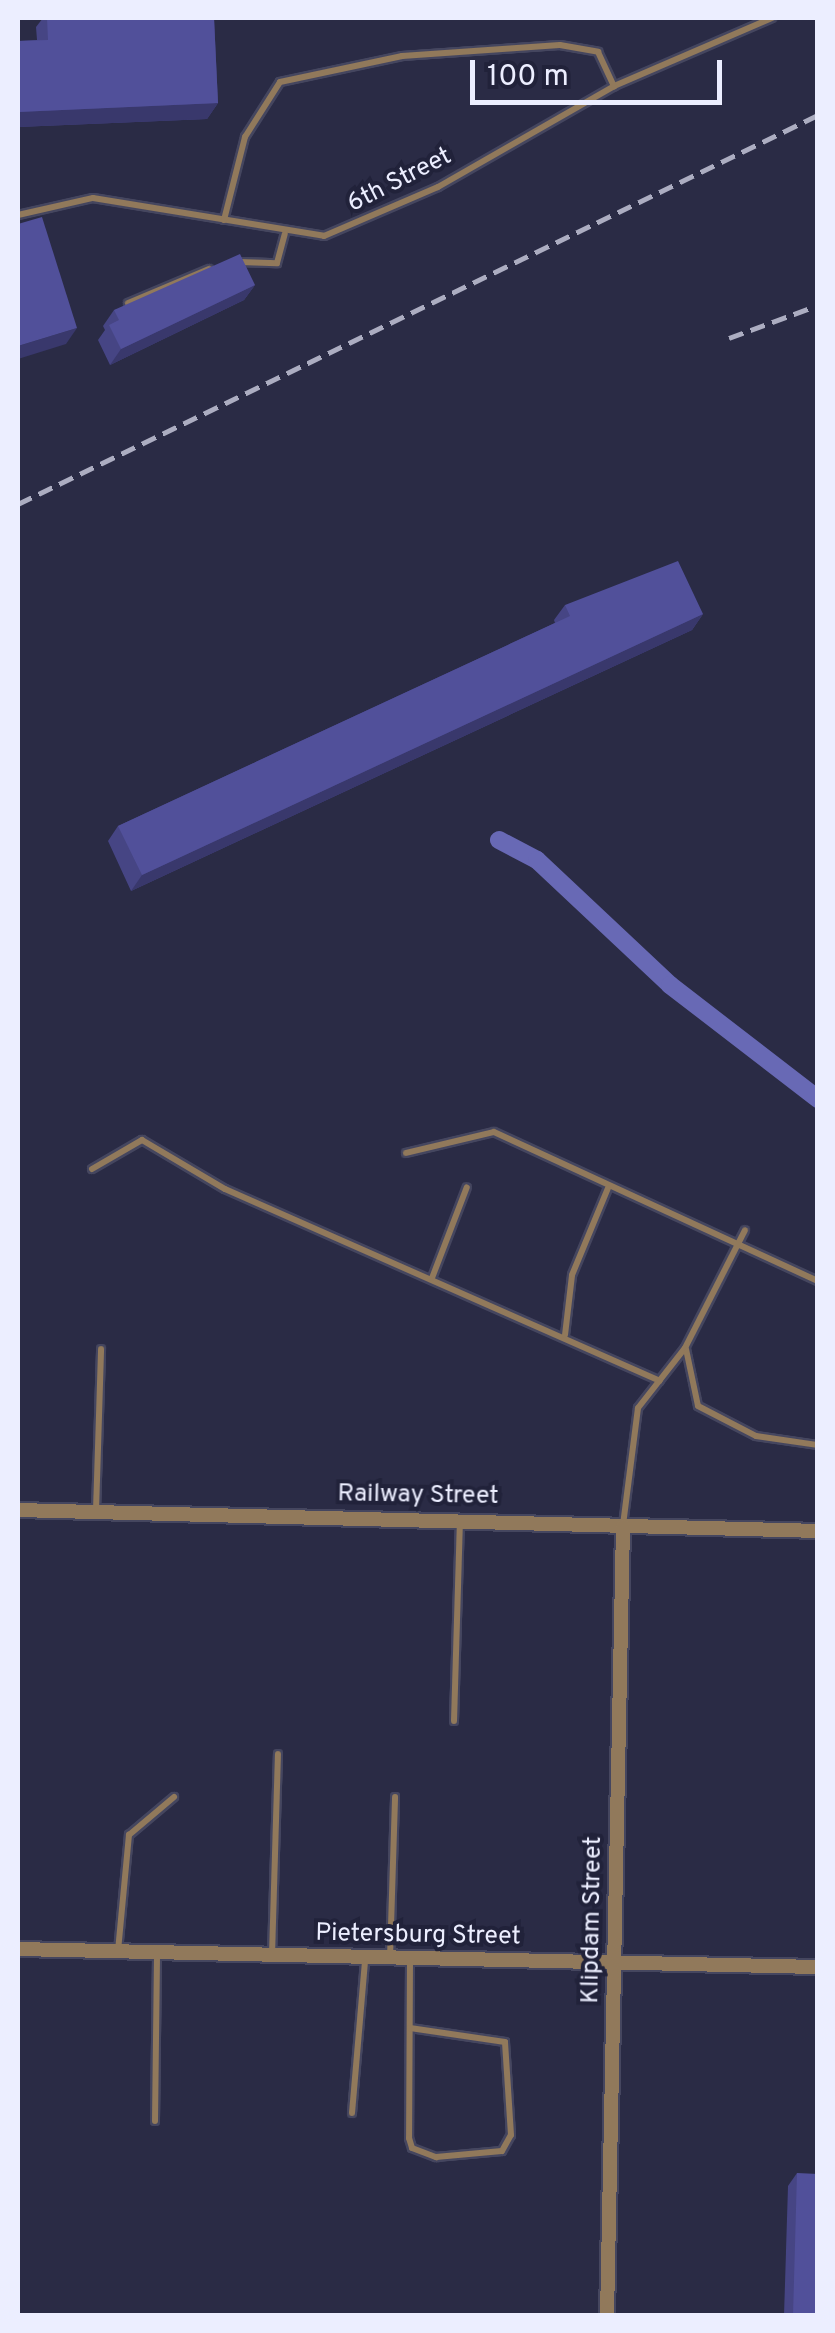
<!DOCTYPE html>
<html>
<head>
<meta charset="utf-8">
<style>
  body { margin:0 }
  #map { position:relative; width:835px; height:2333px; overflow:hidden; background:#2a2b45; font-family:Overpass,sans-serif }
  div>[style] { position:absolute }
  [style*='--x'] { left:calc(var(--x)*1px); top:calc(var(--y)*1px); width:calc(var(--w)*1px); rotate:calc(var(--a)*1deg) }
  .canal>* { height:18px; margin:-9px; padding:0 9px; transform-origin:9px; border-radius:9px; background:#6869b5 }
  .roads { filter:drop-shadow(2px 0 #45465f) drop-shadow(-2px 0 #45465f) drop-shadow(0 2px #45465f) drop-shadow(0 -2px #45465f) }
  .service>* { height:6px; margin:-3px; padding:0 3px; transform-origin:3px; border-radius:3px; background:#91795b }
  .minor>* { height:14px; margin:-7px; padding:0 7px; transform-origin:7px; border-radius:7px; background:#91795b }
  .rail>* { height:5px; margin-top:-2.5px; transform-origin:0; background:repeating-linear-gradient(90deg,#acadc1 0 15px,transparent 0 23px) }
  .wall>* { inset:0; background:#464584 }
  .shaded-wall>* { inset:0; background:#39386c }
  .building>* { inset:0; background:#51509a }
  span { translate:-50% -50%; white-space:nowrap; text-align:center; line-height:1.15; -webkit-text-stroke:8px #21223a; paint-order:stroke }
  .street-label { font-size:25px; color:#eceeff }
  .frame { position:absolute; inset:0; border:20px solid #eceeff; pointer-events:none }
  .scale { position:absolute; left:470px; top:60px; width:252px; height:45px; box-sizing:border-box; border:5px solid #eceeff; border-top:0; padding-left:12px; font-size:30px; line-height:35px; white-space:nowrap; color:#eceeff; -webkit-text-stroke:8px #21223a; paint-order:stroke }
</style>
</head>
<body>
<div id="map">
  <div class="canal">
    <i style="--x:499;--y:840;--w:43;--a:27.8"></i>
    <i style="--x:537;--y:860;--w:183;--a:43.2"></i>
    <i style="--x:670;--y:985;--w:187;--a:37.6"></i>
  </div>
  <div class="roads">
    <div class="service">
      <i style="--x:18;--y:215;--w:77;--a:-12.8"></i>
      <i style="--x:93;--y:198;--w:234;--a:9.3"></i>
      <i style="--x:324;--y:236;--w:124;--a:-23.3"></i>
      <i style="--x:438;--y:187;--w:203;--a:-29.8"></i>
      <i style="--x:614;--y:86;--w:172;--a:-23.3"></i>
      <i style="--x:224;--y:220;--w:86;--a:-75.8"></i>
      <i style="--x:245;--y:137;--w:65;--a:-57.5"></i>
      <i style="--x:280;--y:82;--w:125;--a:-12"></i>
      <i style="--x:402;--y:56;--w:158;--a:-4"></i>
      <i style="--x:560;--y:45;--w:39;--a:10"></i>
      <i style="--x:598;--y:52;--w:38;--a:65"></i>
      <i style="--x:240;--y:262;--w:37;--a:2"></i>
      <i style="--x:277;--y:263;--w:30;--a:-75"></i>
      <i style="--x:128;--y:303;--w:88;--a:-22.8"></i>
      <i style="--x:406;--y:1153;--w:90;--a:-13.4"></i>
      <i style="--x:494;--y:1132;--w:357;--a:24.7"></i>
      <i style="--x:92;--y:1169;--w:58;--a:-30.1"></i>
      <i style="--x:142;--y:1140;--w:96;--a:30.6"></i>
      <i style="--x:225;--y:1189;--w:475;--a:23.8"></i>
      <i style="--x:432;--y:1278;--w:97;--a:-69"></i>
      <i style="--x:565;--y:1335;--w:60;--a:-83.3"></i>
      <i style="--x:572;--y:1275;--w:94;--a:-67.5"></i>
      <i style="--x:686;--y:1349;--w:58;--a:78.1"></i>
      <i style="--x:698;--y:1406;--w:65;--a:27.3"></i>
      <i style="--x:756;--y:1436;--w:63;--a:8.3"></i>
      <i style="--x:96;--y:1511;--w:162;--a:-88.2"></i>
      <i style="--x:623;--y:1525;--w:118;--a:-82.7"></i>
      <i style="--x:638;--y:1408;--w:76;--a:-51.9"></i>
      <i style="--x:685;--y:1348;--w:132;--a:-63"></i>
      <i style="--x:454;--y:1721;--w:201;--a:-88.3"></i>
      <i style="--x:118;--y:1951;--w:117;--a:-84.6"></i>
      <i style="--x:129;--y:1835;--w:59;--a:-40.2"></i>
      <i style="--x:272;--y:1955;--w:201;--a:-88.3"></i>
      <i style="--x:390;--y:1958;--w:161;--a:-88.2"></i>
      <i style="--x:410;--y:1960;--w:178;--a:90.3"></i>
      <i style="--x:409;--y:2138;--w:10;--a:73"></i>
      <i style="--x:412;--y:2148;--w:26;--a:21"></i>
      <i style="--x:436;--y:2157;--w:66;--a:-5.2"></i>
      <i style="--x:502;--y:2151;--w:18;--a:-61"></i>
      <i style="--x:511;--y:2135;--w:93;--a:-93.7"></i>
      <i style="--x:505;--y:2042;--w:96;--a:-171.6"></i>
      <i style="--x:352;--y:2113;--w:154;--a:-85.1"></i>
      <i style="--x:155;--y:2121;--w:167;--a:-89.3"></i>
    </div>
    <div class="minor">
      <i style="--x:18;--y:1510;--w:800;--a:1.5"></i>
      <i style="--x:18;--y:1949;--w:800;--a:1.29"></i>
      <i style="--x:607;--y:2316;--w:790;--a:-88.84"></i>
    </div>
  </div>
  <div class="rail">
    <i style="--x:729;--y:338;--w:95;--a:-20.3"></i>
    <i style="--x:18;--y:504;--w:890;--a:-25.93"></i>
  </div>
  <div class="wall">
    <i style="clip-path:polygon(43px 18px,214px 18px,218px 103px,207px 119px,18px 127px,18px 41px,37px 40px,36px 27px)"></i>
    <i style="clip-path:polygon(255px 285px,244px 300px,110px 365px,98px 340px,105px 330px,103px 326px,114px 310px)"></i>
    <i style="clip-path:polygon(565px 605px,703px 614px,692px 630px,131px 891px,108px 841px,118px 826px,555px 623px,554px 620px)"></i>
    <i style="clip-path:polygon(797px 2173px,818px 2316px,784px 2316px,788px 2186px)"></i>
  </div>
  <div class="shaded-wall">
    <i style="clip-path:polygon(218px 103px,207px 119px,18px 127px,18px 112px)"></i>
    <i style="clip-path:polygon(255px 285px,244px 300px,110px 365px,121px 349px)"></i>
    <i style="clip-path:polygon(77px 328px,66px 344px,18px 359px,18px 346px)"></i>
    <i style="clip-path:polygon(703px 614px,692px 630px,131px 891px,142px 875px)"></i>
  </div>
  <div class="building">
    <i style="clip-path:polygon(47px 18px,214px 18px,218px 103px,18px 112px,18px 41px,48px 40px)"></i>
    <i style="clip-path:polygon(42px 217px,77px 328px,18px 346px,18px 224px)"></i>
    <i style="clip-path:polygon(240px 254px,255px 285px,121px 349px,109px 325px,119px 320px,114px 310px)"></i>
    <i style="clip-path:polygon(678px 561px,703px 614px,142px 875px,118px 826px,570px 616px,565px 605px)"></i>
    <i style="clip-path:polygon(797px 2173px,818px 2174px,818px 2316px,793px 2316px)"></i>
  </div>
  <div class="street-label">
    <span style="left:400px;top:181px;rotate:-27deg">6th Street</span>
    <span style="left:418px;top:1496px;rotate:1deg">Railway Street</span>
    <span style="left:593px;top:1920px;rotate:-89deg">Klipdam Street</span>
    <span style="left:418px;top:1936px;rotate:1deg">Pietersburg Street</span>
  </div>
  <div class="frame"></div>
  <div class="scale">100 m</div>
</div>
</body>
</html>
